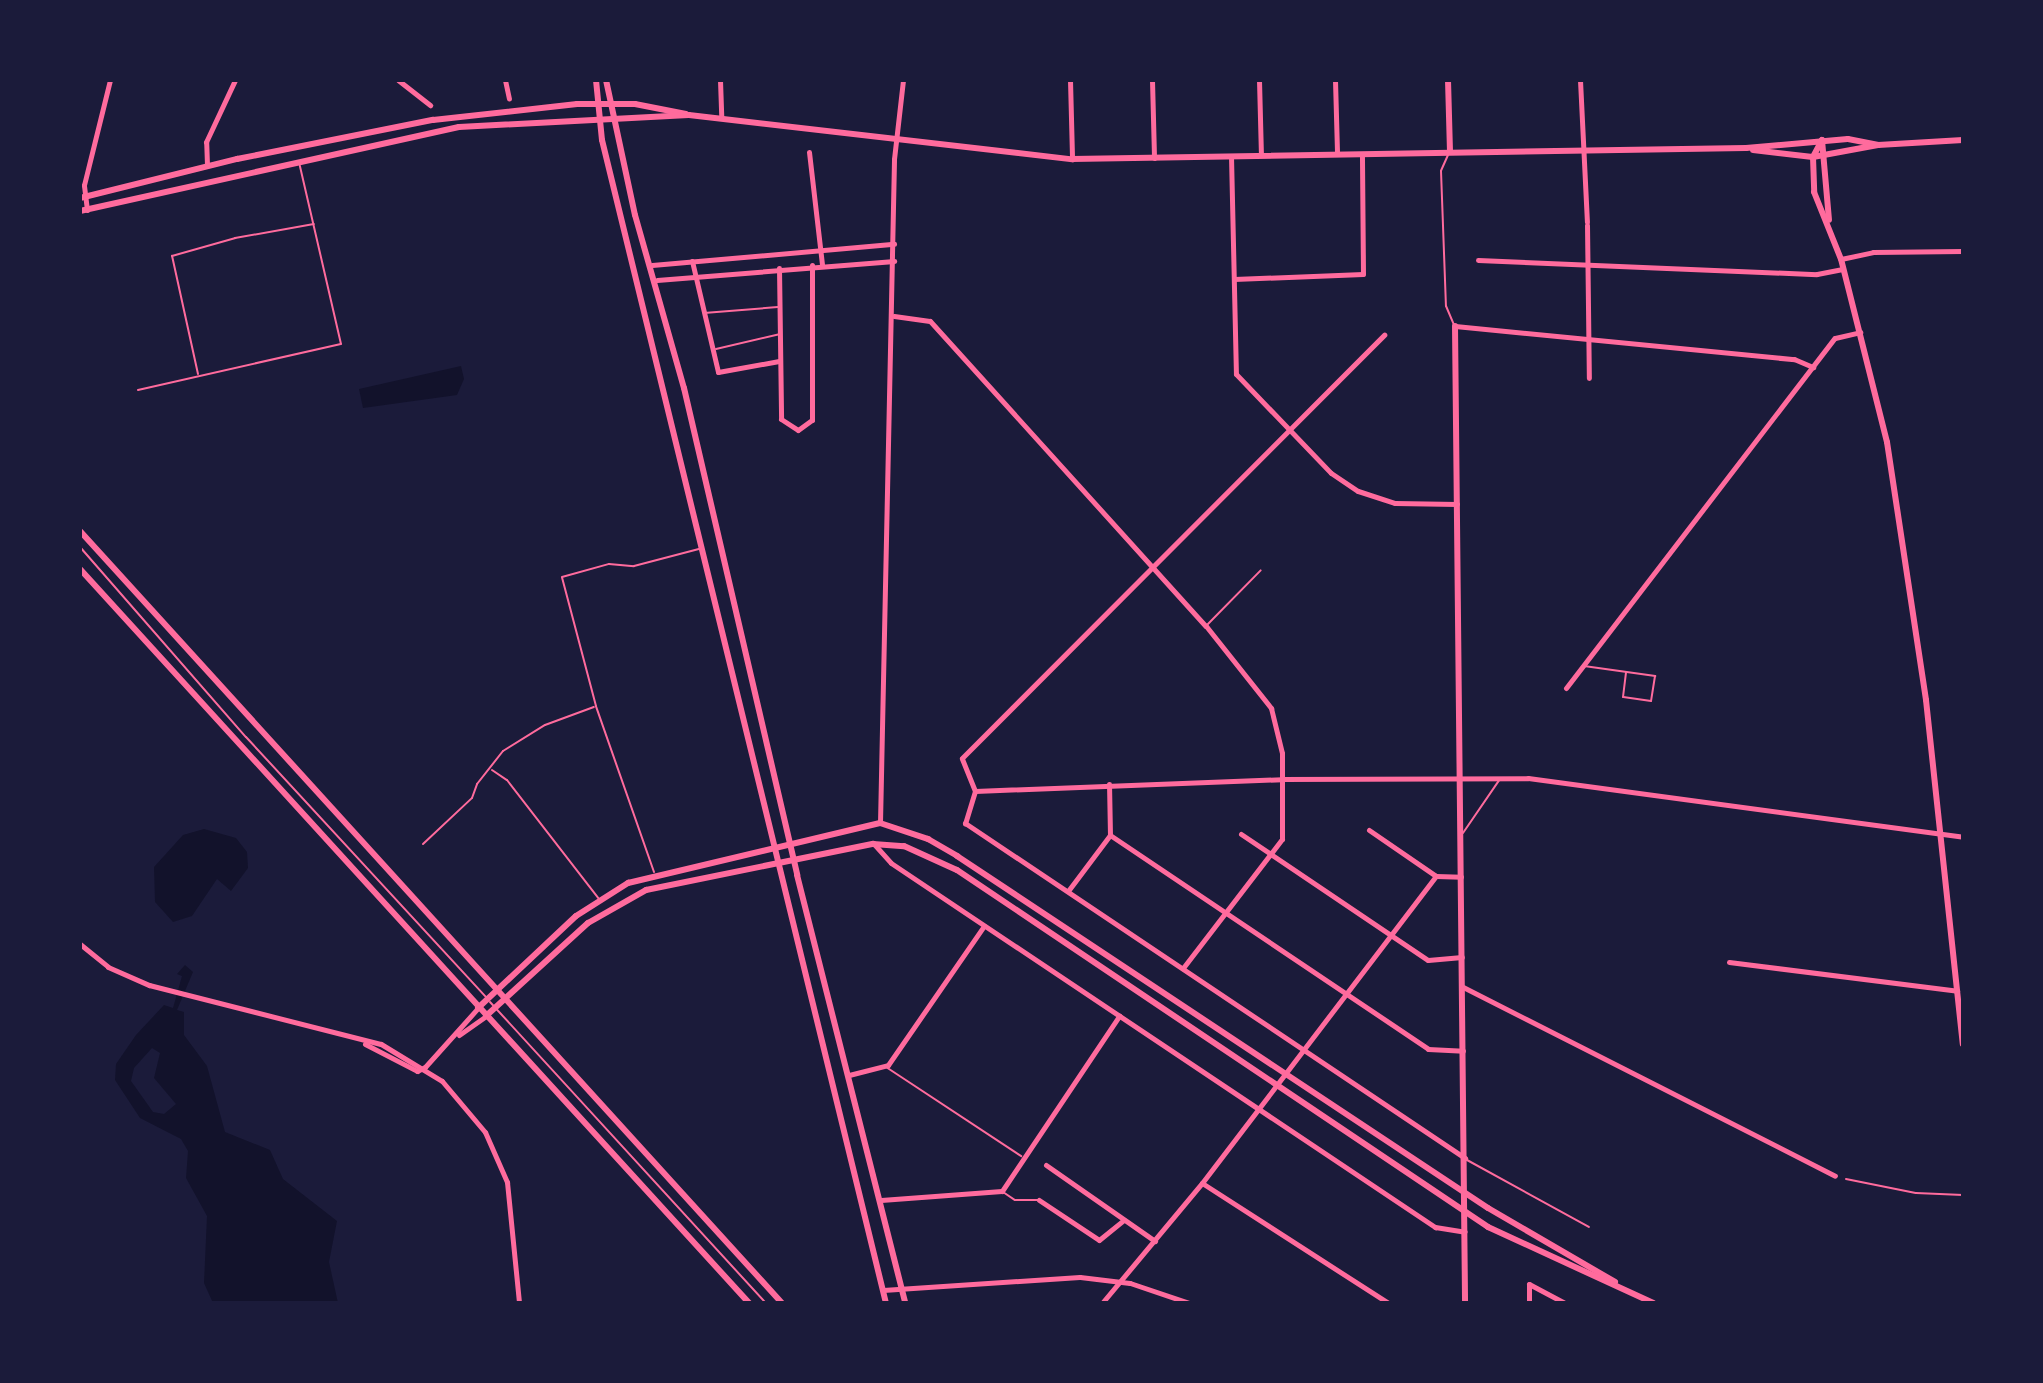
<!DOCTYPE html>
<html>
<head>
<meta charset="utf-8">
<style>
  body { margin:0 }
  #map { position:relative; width:2043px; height:1383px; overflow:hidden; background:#1b1b3a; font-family:"PT Sans Narrow",sans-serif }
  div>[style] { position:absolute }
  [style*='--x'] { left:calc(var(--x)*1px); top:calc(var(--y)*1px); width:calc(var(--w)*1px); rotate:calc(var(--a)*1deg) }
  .water>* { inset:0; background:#12122b }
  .service>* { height:2px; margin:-1px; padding:0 1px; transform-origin:1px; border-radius:1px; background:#ff6b9d }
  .minor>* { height:5px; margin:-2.5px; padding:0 2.5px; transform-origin:2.5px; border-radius:2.5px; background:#ff6b9d }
  .tertiary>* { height:6px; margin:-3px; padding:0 3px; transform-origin:3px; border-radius:3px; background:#ff6b9d }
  span { translate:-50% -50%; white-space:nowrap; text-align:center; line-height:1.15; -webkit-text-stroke:6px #1b1b3a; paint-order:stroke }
  .frame { position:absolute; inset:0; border:82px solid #1b1b3a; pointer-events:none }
</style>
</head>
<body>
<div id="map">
  <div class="water">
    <i style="clip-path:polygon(461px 366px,464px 379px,457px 395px,363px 408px,359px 389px)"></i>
    <i style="clip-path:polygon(204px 829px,236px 838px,247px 852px,248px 868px,231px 891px,217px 879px,192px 916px,173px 922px,155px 902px,154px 867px,183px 835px)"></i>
    <i style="clip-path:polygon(evenodd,185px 965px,193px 972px,177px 1010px,184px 1012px,184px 1035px,207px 1066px,225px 1132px,270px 1150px,283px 1179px,337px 1221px,329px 1262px,338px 1303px,213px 1303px,204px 1283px,207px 1216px,186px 1178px,188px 1151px,181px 1139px,140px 1118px,115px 1080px,116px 1064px,136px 1035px,164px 1005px,173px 1008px,182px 976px,177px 974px,185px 965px,152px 1048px,160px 1053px,154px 1078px,176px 1104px,164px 1114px,153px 1112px,131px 1081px,134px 1068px,152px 1048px)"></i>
  </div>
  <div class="service">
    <i style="--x:1448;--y:155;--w:17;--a:114"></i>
    <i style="--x:1441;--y:171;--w:135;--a:87.9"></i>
    <i style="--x:1446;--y:306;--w:21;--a:67"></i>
    <i style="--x:704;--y:313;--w:74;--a:-4.6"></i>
    <i style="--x:716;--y:349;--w:66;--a:-13.2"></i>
    <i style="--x:198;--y:374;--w:121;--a:-102.4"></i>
    <i style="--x:172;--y:256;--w:66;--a:-15.9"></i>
    <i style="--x:235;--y:238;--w:80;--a:-10"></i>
    <i style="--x:138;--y:390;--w:208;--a:-12.8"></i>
    <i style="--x:341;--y:344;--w:183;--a:-103"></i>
    <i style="--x:80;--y:547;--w:252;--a:48.9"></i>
    <i style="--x:246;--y:737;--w:354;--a:47.3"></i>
    <i style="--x:1206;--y:626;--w:78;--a:-45.5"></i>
    <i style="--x:1584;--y:666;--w:72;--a:8"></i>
    <i style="--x:1655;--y:676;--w:25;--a:99"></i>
    <i style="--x:1651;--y:701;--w:28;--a:-172"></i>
    <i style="--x:1623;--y:697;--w:25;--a:-83"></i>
    <i style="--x:492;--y:770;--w:18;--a:34"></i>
    <i style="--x:507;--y:780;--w:150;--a:52.3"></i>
    <i style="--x:1463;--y:833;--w:65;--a:-55.6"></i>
    <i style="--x:423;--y:844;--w:67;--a:-43.2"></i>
    <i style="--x:472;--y:798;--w:15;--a:-70"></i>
    <i style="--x:477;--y:784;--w:42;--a:-51.8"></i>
    <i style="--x:503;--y:751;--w:49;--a:-31.8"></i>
    <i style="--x:545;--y:725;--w:52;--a:-20.2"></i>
    <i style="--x:654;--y:872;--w:176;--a:-109.3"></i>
    <i style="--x:596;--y:706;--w:133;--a:-104.8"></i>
    <i style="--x:562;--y:577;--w:49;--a:-15.5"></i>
    <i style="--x:609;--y:564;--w:25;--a:5"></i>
    <i style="--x:634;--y:566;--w:67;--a:-14.7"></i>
    <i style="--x:490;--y:1002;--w:408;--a:47.5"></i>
    <i style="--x:886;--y:1067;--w:162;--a:33.4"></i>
    <i style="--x:1467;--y:1160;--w:139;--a:28.8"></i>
    <i style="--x:1846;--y:1179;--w:71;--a:11.3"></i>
    <i style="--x:1916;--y:1193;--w:47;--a:2.4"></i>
    <i style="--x:1003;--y:1192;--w:14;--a:34"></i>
    <i style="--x:1015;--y:1200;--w:23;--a:0"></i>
  </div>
  <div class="minor">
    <i style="--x:398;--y:80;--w:41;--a:38"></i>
    <i style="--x:505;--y:80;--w:19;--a:78"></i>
    <i style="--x:720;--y:80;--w:38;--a:88"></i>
    <i style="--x:1070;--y:80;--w:79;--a:88.5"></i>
    <i style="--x:1152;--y:80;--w:78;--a:88.5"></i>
    <i style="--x:1259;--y:80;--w:75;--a:88.5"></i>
    <i style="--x:1335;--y:80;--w:73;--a:88.4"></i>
    <i style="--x:1580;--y:80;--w:142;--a:87.2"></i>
    <i style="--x:809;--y:152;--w:113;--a:83.4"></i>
    <i style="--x:1231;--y:156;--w:218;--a:88.7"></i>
    <i style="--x:1236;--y:374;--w:137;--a:46.2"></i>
    <i style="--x:1331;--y:473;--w:32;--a:34"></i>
    <i style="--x:1358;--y:491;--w:39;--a:18"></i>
    <i style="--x:1395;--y:503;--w:62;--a:0.9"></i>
    <i style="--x:207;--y:165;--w:23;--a:-92"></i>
    <i style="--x:206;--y:142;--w:68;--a:-64.9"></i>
    <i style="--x:87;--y:210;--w:25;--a:-97"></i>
    <i style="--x:84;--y:185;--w:108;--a:-76.1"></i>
    <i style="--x:1587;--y:225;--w:153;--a:89.3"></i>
    <i style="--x:1841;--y:259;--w:33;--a:-12"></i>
    <i style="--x:1873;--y:252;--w:90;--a:-0.6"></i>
    <i style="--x:1478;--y:260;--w:339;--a:2.4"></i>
    <i style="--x:1817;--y:274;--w:26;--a:-11"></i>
    <i style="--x:692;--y:261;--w:114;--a:76.8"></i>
    <i style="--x:718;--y:372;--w:62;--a:-10.2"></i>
    <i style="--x:652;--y:265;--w:243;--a:-5"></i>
    <i style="--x:779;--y:268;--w:151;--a:89.2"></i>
    <i style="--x:781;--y:419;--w:20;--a:33"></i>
    <i style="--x:798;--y:430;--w:17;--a:-36"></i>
    <i style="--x:812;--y:420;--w:155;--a:-90"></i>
    <i style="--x:1234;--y:279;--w:129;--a:-2.2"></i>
    <i style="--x:1363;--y:274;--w:120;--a:-90.5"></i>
    <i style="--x:657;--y:280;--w:238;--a:-4.6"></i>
    <i style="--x:894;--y:316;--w:36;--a:8"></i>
    <i style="--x:930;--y:321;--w:411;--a:47.9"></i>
    <i style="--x:1206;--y:626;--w:105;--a:51.6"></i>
    <i style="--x:1271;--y:708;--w:46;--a:76.3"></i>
    <i style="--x:1282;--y:753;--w:86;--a:90"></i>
    <i style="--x:1282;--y:839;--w:163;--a:127.5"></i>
    <i style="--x:1455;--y:326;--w:341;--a:5.6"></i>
    <i style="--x:1794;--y:359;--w:21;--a:23"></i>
    <i style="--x:1566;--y:688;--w:441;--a:-52.5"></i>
    <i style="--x:1835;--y:338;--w:26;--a:-13"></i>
    <i style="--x:975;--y:791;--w:307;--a:-2.2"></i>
    <i style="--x:1282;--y:779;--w:246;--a:-0.2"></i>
    <i style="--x:1528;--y:778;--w:439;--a:7.7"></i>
    <i style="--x:975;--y:791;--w:34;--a:107"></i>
    <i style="--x:965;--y:823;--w:602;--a:33.82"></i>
    <i style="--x:975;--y:791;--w:35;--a:-112"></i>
    <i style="--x:962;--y:758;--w:598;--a:-45.07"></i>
    <i style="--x:880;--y:823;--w:664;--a:-88.79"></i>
    <i style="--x:894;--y:159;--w:80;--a:-83.5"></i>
    <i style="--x:1369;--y:830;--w:81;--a:34.5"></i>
    <i style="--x:1241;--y:834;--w:225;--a:34"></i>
    <i style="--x:1428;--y:960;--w:34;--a:-5"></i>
    <i style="--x:1110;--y:835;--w:383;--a:33.9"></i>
    <i style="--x:1428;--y:1049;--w:35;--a:3"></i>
    <i style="--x:874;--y:844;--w:25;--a:48"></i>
    <i style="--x:891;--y:863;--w:655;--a:33.79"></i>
    <i style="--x:1435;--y:1227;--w:30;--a:9"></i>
    <i style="--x:1068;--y:891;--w:70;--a:-53.1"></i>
    <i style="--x:1110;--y:835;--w:51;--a:-91.1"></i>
    <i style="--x:80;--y:944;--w:36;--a:39"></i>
    <i style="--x:108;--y:967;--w:45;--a:23.7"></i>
    <i style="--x:149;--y:985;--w:239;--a:14.3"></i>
    <i style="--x:381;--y:1044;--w:71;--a:31.2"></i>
    <i style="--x:442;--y:1081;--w:67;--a:49.9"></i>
    <i style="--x:485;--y:1132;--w:55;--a:66.3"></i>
    <i style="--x:507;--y:1182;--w:122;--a:84.3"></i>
    <i style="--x:1729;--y:962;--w:230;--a:7.2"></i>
    <i style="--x:1463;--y:987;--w:417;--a:26.9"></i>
    <i style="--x:459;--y:1035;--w:33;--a:-35"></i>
    <i style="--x:365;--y:1044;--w:59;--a:27.4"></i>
    <i style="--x:417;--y:1071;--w:9;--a:-27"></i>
    <i style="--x:425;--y:1067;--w:79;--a:-48.1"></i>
    <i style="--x:849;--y:1075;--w:40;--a:-14.4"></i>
    <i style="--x:888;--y:1065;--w:169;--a:-55.4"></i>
    <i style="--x:1046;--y:1165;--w:133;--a:34.9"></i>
    <i style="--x:1202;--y:1183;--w:221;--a:32.8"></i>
    <i style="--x:881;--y:1200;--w:121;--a:-4.3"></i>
    <i style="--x:1002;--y:1191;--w:211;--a:-56.2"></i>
    <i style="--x:1039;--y:1200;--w:72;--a:33.7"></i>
    <i style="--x:1099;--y:1240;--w:32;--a:-39"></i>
    <i style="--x:883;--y:1290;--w:197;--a:-3.8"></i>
    <i style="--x:1080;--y:1277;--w:50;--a:6.8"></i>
    <i style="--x:1130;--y:1283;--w:62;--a:18.7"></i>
    <i style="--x:1102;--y:1303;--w:156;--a:-50.2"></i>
    <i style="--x:1202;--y:1183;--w:386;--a:-52.7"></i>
    <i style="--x:1436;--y:876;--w:25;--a:2"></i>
    <i style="--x:1529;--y:1303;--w:19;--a:-90"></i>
    <i style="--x:1529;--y:1284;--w:40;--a:28"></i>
  </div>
  <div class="tertiary">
    <i style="--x:596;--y:80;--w:60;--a:84.3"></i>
    <i style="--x:602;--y:140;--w:1197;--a:76.28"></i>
    <i style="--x:606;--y:80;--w:138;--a:77.9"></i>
    <i style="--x:635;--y:215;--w:180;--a:74.2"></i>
    <i style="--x:684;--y:388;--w:500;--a:76.9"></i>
    <i style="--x:797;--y:875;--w:441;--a:75.8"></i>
    <i style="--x:1448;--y:80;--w:71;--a:88.4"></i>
    <i style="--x:1822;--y:140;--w:19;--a:118"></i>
    <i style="--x:1813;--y:157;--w:35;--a:88"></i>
    <i style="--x:1814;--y:192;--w:72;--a:68.1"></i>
    <i style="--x:1841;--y:259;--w:189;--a:75.9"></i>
    <i style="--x:1887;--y:442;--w:261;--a:81.4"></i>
    <i style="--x:1926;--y:700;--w:346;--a:83.9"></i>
    <i style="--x:1822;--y:140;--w:80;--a:85"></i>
    <i style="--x:1753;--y:150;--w:60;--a:6.7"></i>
    <i style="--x:1813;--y:157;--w:66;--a:-10.5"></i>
    <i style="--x:1878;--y:145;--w:85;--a:-3.4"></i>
    <i style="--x:80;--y:198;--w:162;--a:-14"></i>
    <i style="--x:237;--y:159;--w:200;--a:-11.3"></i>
    <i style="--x:433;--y:120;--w:145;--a:-6.3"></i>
    <i style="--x:577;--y:104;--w:58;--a:0"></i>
    <i style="--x:635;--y:104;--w:52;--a:11.1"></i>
    <i style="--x:80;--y:211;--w:388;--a:-12.5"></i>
    <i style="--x:459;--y:127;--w:230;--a:-3"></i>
    <i style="--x:689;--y:115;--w:386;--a:6.6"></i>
    <i style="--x:1072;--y:159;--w:674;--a:-0.94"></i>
    <i style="--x:1746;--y:148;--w:102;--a:-5"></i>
    <i style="--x:1848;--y:139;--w:31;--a:11"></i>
    <i style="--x:1455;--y:326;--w:977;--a:89.41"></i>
    <i style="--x:80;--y:531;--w:1043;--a:47.72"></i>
    <i style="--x:80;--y:569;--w:993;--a:47.65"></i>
    <i style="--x:478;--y:1008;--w:134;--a:-43.2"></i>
    <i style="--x:576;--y:916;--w:62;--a:-32.4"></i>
    <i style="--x:628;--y:883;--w:259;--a:-13.4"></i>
    <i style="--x:880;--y:823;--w:51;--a:18.4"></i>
    <i style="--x:928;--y:839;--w:34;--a:30"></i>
    <i style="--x:957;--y:856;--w:637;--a:33.54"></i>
    <i style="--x:1488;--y:1208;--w:147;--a:30.2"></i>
    <i style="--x:486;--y:1016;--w:138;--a:-42.4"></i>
    <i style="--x:588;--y:923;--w:67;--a:-29.6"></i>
    <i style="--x:646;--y:890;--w:232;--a:-11.5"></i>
    <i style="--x:873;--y:844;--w:31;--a:4"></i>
    <i style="--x:904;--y:846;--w:58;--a:24.4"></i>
    <i style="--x:957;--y:870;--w:640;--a:33.91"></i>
    <i style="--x:1488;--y:1227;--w:182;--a:24.7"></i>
  </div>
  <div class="frame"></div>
</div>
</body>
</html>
